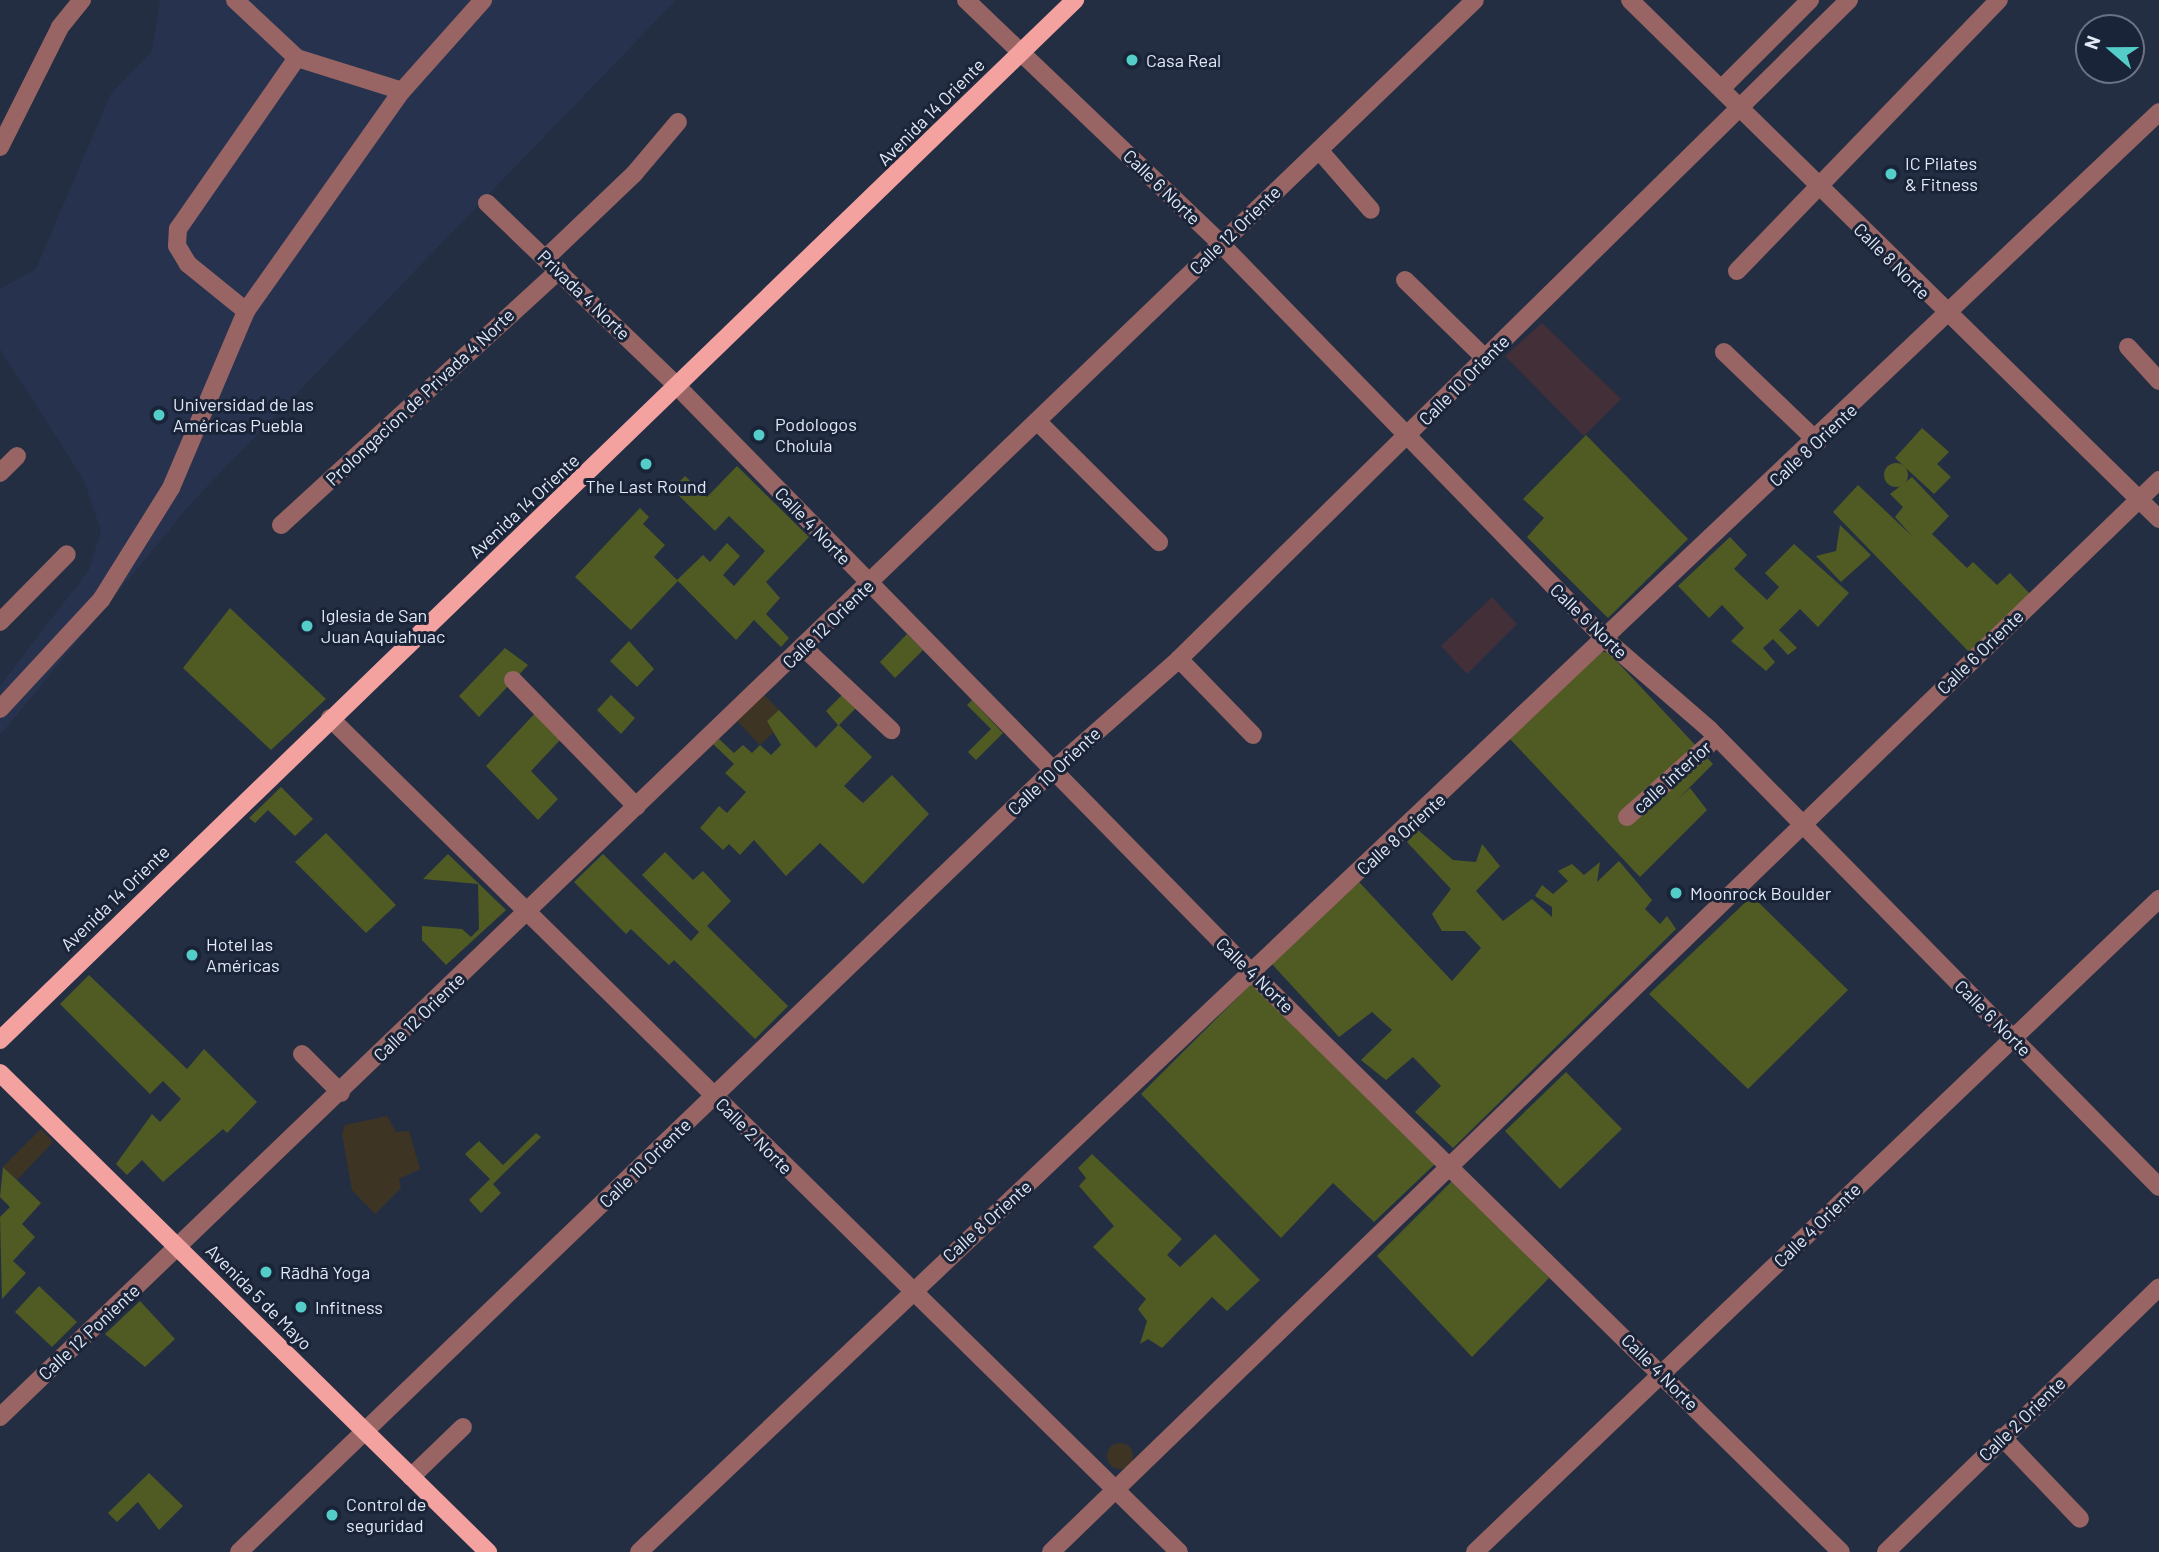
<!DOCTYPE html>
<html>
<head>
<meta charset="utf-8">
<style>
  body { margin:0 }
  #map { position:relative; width:2159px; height:1552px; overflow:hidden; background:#242e42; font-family:Barlow,sans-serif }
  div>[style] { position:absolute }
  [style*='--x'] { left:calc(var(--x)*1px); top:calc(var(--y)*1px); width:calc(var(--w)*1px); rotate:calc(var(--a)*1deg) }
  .commercial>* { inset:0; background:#3d3424 }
  .round { border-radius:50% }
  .industrial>* { inset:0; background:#422f38 }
  .built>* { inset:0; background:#27334e }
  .green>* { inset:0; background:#4f5b23 }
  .minor>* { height:18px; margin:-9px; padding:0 9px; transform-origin:9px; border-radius:9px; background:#986564 }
  .major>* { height:18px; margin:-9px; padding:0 9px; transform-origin:9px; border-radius:9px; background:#f4a29f }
  .dots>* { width:19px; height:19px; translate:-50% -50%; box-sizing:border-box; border:4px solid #1a2438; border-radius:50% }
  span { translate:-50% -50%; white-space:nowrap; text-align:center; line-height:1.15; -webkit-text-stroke:6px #1a2438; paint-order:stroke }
  .poi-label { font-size:18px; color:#e1e8f6 }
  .left { translate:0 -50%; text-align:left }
  .street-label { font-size:18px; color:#e1e8f6 }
  .north { position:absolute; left:2075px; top:14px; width:70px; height:70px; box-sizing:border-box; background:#1a2438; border:2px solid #6a7284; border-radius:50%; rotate:290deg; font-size:19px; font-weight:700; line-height:28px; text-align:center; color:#e1e8f6 }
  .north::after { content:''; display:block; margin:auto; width:24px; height:32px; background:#54cdc8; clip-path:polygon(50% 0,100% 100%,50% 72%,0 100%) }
</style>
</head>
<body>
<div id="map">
  <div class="commercial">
    <i style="clip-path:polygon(763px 694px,779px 710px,768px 721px,776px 730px,760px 745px,737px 721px)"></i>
    <i style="clip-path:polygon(387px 1116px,396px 1132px,409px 1131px,420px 1169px,399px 1179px,401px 1188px,375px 1214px,352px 1190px,342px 1134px,345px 1125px)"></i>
    <i style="clip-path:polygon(41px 1129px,53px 1142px,17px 1180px,3px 1167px)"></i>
    <i class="round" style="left:1107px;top:1443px;width:26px;height:26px"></i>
  </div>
  <div class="industrial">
    <i style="clip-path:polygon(1542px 323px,1621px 399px,1584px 436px,1505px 356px)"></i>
    <i style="clip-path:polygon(1492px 597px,1517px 624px,1467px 674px,1441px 646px)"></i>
  </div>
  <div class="built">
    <i style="clip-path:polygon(160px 0,676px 0,193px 501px,0 735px,0 686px,89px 570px,101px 531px,84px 480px,0 349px,0 289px,36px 269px,111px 94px,152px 51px)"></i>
  </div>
  <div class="green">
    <i style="clip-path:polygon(1922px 428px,1949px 452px,1937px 464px,1951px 477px,1934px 494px,1895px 458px)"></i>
    <i style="clip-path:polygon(1586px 435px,1688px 539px,1608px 618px,1527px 537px,1544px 518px,1523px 499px)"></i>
    <i class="round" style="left:1884px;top:463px;width:24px;height:24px"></i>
    <i style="clip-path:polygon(737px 466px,809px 537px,766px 582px,780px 598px,766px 614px,789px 638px,781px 647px,754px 620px,736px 640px,678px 581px,631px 630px,575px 577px,640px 508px,649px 517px,643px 524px,665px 545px,654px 557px,677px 580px,703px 555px,710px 562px,727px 543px,740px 556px,723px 575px,734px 586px,765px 551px,729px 516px,715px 531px,672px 489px,685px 476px,707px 497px)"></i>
    <i style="clip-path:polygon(1912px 477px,1949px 516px,1932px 534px,1967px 568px,1973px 562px,1997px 585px,2010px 573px,2033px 597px,1970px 653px,1833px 512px,1858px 485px,1912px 536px,1895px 517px,1903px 507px,1890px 494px)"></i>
    <i style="clip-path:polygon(1840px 525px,1871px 555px,1841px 582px,1816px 556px,1836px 551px)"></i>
    <i style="clip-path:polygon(1730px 537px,1747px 555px,1734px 569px,1767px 600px,1779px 587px,1765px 573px,1794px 544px,1849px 593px,1818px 627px,1800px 609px,1779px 630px,1797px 648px,1788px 655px,1773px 639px,1763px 648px,1775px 662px,1766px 671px,1731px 641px,1744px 628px,1722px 605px,1709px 618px,1678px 586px)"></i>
    <i style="clip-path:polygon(230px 608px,326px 699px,271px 750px,183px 668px)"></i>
    <i style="clip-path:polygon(907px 634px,923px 650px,895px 678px,880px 662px)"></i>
    <i style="clip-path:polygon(629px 641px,654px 669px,637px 687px,610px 661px)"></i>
    <i style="clip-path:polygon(505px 648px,528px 665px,479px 717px,459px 696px)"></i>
    <i style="clip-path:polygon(1599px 651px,1609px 653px,1713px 764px,1677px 800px,1690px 788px,1707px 810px,1640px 877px,1510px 739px)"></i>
    <i style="clip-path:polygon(844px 693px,857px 707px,839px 725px,872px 757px,844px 786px,863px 803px,892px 775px,929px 814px,863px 884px,820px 843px,786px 876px,754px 840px,740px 855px,729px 844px,723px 850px,700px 828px,719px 806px,727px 813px,746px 792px,725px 773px,734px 764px,713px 744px,719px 739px,734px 753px,743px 745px,752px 753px,760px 745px,771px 755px,781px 745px,767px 721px,779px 710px,816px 748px,838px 725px,826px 711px)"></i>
    <i style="clip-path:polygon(611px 695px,635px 718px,621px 734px,597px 710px)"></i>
    <i style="clip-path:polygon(972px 700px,1003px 733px,976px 760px,968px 752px,991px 729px,967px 705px)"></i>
    <i style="clip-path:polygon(536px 712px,561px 739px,531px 771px,558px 799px,538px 820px,486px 766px)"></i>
    <i style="clip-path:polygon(281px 787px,313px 819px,295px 836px,268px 810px,255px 823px,249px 818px)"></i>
    <i style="clip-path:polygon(1418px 830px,1453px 860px,1476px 862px,1482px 844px,1500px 866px,1476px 891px,1503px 921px,1532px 899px,1552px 917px,1552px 907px,1535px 896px,1542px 885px,1553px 894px,1568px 881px,1558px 871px,1572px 864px,1584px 875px,1600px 862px,1597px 882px,1619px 861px,1652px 900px,1645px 909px,1660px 924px,1667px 916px,1676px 929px,1453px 1148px,1415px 1112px,1441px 1086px,1413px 1057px,1386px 1080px,1361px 1060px,1392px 1030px,1372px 1012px,1339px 1037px,1271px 963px,1359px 882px,1452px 981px,1481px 948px,1465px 931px,1442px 931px,1432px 914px,1451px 889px,1407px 842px)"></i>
    <i style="clip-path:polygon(326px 833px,396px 905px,366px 933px,295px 862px)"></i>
    <i style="clip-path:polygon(665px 852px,693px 880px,703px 871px,731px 901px,707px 926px,788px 1006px,755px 1039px,674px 960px,669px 965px,631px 929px,626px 934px,574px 882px,603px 854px,691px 941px,699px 932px,642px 875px)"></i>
    <i style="clip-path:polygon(448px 854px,506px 910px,446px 965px,422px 940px,422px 926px,462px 929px,471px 937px,479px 929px,478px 884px,423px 879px)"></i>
    <i style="clip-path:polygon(1752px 896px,1848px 990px,1748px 1089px,1649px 994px)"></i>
    <i style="clip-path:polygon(89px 975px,187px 1069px,204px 1049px,257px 1102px,227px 1133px,223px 1129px,163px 1182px,142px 1160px,127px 1175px,116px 1164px,152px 1114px,160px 1122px,181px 1099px,163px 1081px,150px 1094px,60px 1004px)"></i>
    <i style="clip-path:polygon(1253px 982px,1435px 1164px,1374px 1222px,1333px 1183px,1281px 1238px,1141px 1094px)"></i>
    <i style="clip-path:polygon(1566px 1072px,1622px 1129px,1560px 1189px,1505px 1131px)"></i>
    <i style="clip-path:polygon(536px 1133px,541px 1137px,493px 1184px,501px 1193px,481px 1213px,469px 1200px,490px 1179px,465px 1154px,479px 1141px,503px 1165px)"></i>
    <i style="clip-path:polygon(1092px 1154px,1182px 1239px,1167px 1255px,1180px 1267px,1215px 1234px,1260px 1280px,1227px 1311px,1212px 1297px,1162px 1348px,1148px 1339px,1140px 1344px,1147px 1321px,1138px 1309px,1146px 1299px,1093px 1247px,1114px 1226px,1079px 1186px,1086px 1178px,1078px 1168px)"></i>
    <i style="clip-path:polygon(3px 1167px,41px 1203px,22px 1224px,35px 1237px,13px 1261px,26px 1273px,2px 1299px,0 1217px,10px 1207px,0 1197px)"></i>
    <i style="clip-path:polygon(1454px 1179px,1549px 1278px,1472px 1357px,1377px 1256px)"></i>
    <i style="clip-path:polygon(39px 1286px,77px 1322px,52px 1347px,15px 1312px)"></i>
    <i style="clip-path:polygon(140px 1301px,175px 1339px,145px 1367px,105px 1334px)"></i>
    <i style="clip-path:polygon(149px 1473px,183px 1506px,159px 1530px,138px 1502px,117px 1522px,108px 1513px)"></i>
  </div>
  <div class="minor">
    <i style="--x:235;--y:0;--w:85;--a:43.1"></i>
    <i style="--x:297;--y:58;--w:110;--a:17.4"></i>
    <i style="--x:966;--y:0;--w:353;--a:43.7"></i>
    <i style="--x:1221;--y:244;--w:549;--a:45.81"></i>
    <i style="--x:1604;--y:638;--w:139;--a:40.9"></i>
    <i style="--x:1709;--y:729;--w:642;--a:45.5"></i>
    <i style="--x:1630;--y:0;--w:741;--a:44.45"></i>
    <i style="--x:1721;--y:89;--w:126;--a:-45"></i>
    <i style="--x:0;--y:147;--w:134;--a:-63.4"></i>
    <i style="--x:60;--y:27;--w:35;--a:-51"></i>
    <i style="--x:1319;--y:150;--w:79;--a:49.1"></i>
    <i style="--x:487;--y:203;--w:257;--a:43.9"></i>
    <i style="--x:672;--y:381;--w:827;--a:45.59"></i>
    <i style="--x:1251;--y:972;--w:827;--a:44.51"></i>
    <i style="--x:546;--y:258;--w:122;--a:-43.7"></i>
    <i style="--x:634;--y:174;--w:68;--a:-49.8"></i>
    <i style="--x:1737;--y:271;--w:377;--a:-46"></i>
    <i style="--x:1405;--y:280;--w:112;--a:44.3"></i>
    <i style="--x:246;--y:311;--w:75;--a:-141"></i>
    <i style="--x:188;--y:264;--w:21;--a:-121"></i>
    <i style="--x:177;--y:246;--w:17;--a:-87"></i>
    <i style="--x:178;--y:229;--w:208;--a:-55.2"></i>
    <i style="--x:2128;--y:347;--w:46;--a:47.6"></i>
    <i style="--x:1724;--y:352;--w:130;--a:43.8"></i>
    <i style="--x:1037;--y:421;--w:172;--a:44.8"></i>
    <i style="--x:0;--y:473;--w:24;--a:-45"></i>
    <i style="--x:281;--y:525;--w:377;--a:-42.5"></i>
    <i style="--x:0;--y:622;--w:95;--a:-45.4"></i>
    <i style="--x:804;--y:648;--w:120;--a:43.3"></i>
    <i style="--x:1179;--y:659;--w:106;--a:45.8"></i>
    <i style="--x:513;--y:680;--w:177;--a:45.7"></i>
    <i style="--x:0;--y:709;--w:149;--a:-47.2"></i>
    <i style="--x:101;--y:600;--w:132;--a:-58"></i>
    <i style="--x:171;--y:488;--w:192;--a:-67"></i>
    <i style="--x:246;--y:311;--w:270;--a:-54.7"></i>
    <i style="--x:402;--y:91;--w:122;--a:-48.3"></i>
    <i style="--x:330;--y:718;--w:1190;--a:44.49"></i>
    <i style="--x:1627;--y:817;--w:120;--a:-41.6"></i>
    <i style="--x:302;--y:1054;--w:55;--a:45"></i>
    <i style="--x:0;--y:1417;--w:2045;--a:-43.85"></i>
    <i style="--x:2002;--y:1437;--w:113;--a:46.4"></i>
    <i style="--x:411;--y:1477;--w:72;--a:-43.9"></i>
    <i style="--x:239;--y:1552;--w:1126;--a:-43.85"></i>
    <i style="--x:1051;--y:772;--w:171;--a:-41.4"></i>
    <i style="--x:1179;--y:659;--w:940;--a:-44.53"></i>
    <i style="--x:639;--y:1552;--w:2094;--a:-43.45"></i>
    <i style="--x:1051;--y:1552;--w:1542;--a:-44.05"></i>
    <i style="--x:1475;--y:1552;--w:946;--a:-43.67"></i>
    <i style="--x:1886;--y:1552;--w:380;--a:-44.1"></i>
  </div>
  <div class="major">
    <i style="--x:0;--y:1040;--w:1496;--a:-44.05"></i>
    <i style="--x:0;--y:1073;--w:684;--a:44.47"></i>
  </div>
  <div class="dots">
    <i style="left:1132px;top:60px;background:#54cdc8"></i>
    <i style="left:1891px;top:174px;background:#54cdc8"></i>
    <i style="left:159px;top:415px;background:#54cdc8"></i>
    <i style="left:759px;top:435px;background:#54cdc8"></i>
    <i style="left:646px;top:464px;background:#54cdc8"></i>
    <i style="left:307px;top:626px;background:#54cdc8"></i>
    <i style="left:1676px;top:893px;background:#54cdc8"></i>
    <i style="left:192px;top:955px;background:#54cdc8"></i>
    <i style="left:266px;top:1272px;background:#54cdc8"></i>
    <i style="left:301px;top:1307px;background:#54cdc8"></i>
    <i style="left:332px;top:1515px;background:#54cdc8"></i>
  </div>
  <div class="poi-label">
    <span class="left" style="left:1146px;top:60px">Casa Real</span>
    <span class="left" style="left:1905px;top:174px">IC Pilates<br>&amp; Fitness</span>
    <span class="left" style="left:173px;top:415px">Universidad de las<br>Américas Puebla</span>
    <span class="left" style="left:775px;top:435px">Podologos<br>Cholula</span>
    <span style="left:646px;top:486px">The Last Round</span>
    <span class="left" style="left:321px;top:626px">Iglesia de San<br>Juan Aquiahuac</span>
    <span class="left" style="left:1690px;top:893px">Moonrock Boulder</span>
    <span class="left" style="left:206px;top:955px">Hotel las<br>Américas</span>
    <span class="left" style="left:280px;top:1272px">Rādhā Yoga</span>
    <span class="left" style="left:315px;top:1307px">Infitness</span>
    <span class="left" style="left:346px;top:1515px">Control de<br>seguridad</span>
  </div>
  <div class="street-label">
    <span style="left:931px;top:112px;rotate:-45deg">Avenida 14 Oriente</span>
    <span style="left:1162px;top:187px;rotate:44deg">Calle 6 Norte</span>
    <span style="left:1235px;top:230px;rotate:-44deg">Calle 12 Oriente</span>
    <span style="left:1892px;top:261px;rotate:45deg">Calle 8 Norte</span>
    <span style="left:584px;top:295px;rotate:44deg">Privada 4 Norte</span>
    <span style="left:1464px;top:380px;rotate:-45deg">Calle 10 Oriente</span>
    <span style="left:420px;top:397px;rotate:-43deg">Prolongacion de Privada 4 Norte</span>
    <span style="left:1813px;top:445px;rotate:-43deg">Calle 8 Oriente</span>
    <span style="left:524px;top:506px;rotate:-43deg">Avenida 14 Oriente</span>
    <span style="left:813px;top:526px;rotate:46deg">Calle 4 Norte</span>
    <span style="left:1589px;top:621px;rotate:44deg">Calle 6 Norte</span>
    <span style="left:828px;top:624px;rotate:-44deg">Calle 12 Oriente</span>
    <span style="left:1980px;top:652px;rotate:-44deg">Calle 6 Oriente</span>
    <span style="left:1054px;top:771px;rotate:-43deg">Calle 10 Oriente</span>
    <span style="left:1672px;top:777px;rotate:-42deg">calle interior</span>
    <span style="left:1401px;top:834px;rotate:-42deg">Calle 8 Oriente</span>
    <span style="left:115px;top:898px;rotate:-44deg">Avenida 14 Oriente</span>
    <span style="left:1255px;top:975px;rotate:44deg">Calle 4 Norte</span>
    <span style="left:419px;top:1017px;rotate:-44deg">Calle 12 Oriente</span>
    <span style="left:1993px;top:1018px;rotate:45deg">Calle 6 Norte</span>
    <span style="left:754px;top:1136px;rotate:45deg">Calle 2 Norte</span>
    <span style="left:645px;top:1163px;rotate:-44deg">Calle 10 Oriente</span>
    <span style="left:987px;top:1221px;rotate:-42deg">Calle 8 Oriente</span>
    <span style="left:1817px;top:1225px;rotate:-44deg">Calle 4 Oriente</span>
    <span style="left:259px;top:1297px;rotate:45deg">Avenida 5 de Mayo</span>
    <span style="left:89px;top:1332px;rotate:-43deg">Calle 12 Poniente</span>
    <span style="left:1660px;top:1372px;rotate:45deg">Calle 4 Norte</span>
    <span style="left:2022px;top:1419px;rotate:-44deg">Calle 2 Oriente</span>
  </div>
  <div class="north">N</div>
</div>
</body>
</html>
